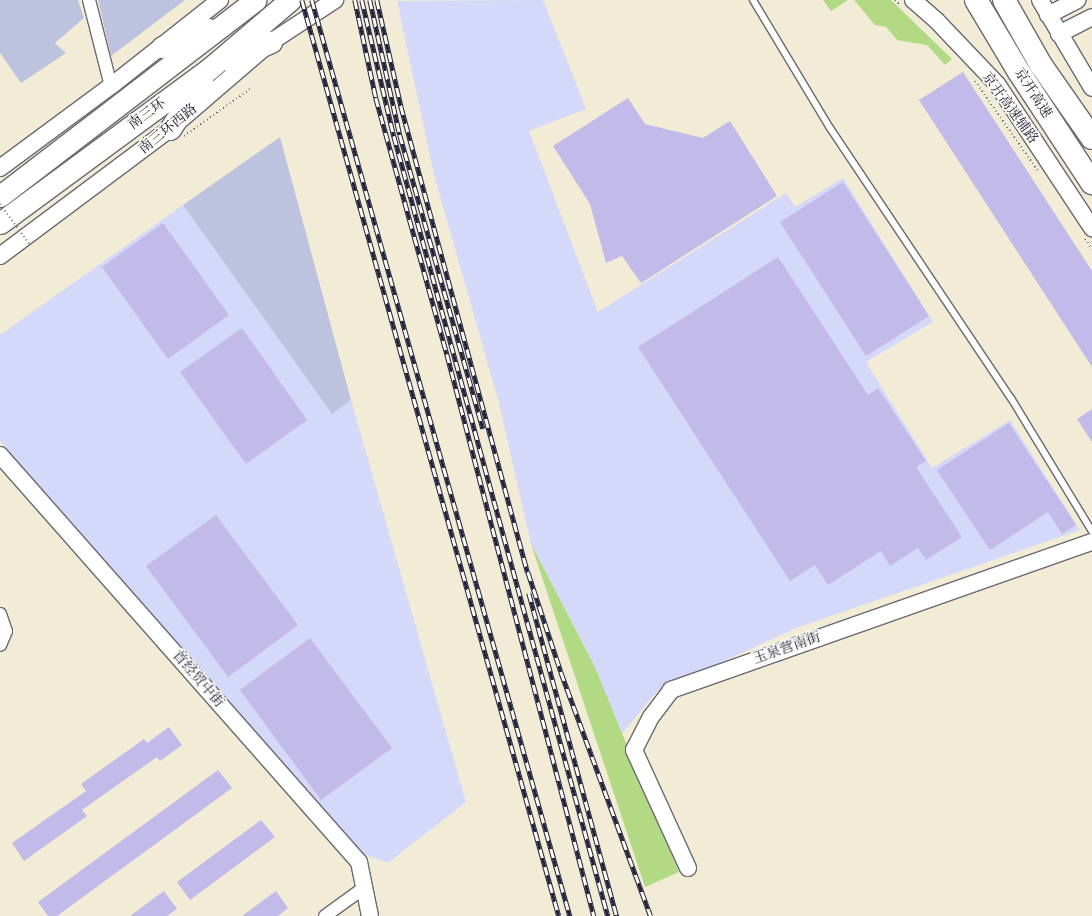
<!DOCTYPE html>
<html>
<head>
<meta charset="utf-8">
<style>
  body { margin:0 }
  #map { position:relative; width:1092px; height:916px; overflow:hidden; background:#f2ecd6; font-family:"IM FELL DW Pica","Noto Serif SC",serif }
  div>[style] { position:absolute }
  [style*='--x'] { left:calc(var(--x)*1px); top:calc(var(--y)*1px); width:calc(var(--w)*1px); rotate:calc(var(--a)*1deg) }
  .built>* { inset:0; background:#d4d8f9 }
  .industrial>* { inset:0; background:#bdc3de }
  .green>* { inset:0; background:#b2da84 }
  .building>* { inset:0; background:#c2bae8 }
  .path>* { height:2px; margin-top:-1px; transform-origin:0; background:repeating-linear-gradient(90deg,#6b6971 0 1px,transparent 0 4px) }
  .roads { filter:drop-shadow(1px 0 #6b6971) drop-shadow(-1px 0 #6b6971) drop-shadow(0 1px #6b6971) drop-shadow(0 -1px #6b6971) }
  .service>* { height:6px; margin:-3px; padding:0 3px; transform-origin:3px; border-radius:3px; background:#fff }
  .minor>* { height:12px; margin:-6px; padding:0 6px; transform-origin:6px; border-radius:6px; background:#fff }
  .tertiary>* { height:16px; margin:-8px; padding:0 8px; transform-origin:8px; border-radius:8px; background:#fff }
  .trunk>* { height:21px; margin:-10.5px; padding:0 10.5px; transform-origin:10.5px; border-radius:10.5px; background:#fff }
  .motorway>* { height:22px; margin:-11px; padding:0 11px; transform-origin:11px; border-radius:11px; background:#fff }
  .rail>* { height:4.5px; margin-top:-2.25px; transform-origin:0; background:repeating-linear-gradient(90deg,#fdfcf7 0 9px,#22223b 0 18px); box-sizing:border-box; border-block:1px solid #22223b }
  .path-bridge>* { height:2px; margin-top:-1px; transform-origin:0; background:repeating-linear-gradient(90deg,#6b6971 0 1px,transparent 0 4px) }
  span { translate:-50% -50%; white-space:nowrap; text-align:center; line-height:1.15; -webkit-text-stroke:3.5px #fdfcf7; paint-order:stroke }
  .street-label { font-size:14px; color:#22223b }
</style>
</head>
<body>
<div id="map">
  <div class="built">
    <i style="clip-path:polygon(543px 0,586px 109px,529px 131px,598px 312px,786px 193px,795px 207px,843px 178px,933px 322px,866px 362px,932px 468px,1010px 420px,1080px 530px,796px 628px,656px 692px,622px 734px,594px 665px,531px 544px,499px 403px,434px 175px,397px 1px)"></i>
    <i style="clip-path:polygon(183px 205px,332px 414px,351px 400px,466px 802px,388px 863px,363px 854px,0 441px,0 335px)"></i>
  </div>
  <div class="industrial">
    <i style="clip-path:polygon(0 0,78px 0,84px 18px,55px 43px,66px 53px,21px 83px,0 53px)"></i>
    <i style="clip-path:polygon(98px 0,185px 0,111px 56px)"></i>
    <i style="clip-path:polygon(280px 137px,351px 400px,332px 414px,183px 205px)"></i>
  </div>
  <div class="green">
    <i style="clip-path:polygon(823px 0,848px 0,831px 11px)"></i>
    <i style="clip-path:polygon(854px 0,891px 0,952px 59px,945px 65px,927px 45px,897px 40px,886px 27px,875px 25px)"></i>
    <i style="clip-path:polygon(531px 544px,594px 665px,679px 872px,645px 887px)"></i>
  </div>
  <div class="building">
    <i style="clip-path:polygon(963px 72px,1092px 271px,1092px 367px,919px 100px)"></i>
    <i style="clip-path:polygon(628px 98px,645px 124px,703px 138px,730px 121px,777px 196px,641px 283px,622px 256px,606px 263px,590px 204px,553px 146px)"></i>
    <i style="clip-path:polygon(843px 182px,929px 316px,866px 356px,780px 222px)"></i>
    <i style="clip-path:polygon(163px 223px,229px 315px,168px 359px,102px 267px)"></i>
    <i style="clip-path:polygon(778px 257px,868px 395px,878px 388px,926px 461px,916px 467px,962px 537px,926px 560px,918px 548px,890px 566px,881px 551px,828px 585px,815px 565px,790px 581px,638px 347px)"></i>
    <i style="clip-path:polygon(242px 328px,307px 420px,246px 464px,180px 372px)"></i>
    <i style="clip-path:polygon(1092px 409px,1092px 442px,1077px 419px)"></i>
    <i style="clip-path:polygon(1009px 423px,1076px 525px,1062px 534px,1048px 512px,990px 550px,937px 470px)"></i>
    <i style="clip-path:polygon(216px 515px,298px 625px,228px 677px,146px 566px)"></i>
    <i style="clip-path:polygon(310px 638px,392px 748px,321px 800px,240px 690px)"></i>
    <i style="clip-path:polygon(169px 727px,182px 745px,160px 761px,157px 757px,82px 810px,87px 816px,24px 861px,12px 843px,86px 791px,81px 784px,144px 739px,147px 743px)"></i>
    <i style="clip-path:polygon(218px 770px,232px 788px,57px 916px,48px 916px,38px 902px)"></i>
    <i style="clip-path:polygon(261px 820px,275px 837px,190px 900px,177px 882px)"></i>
    <i style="clip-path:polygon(164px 891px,177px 909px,167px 916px,130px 916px)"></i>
    <i style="clip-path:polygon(276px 891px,288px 908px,278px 916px,242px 916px)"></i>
  </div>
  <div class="path">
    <i style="--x:895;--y:0;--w:8;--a:45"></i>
    <i style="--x:975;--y:81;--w:110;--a:55"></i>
    <i style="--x:184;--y:136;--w:81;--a:-35.5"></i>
    <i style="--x:1085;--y:239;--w:12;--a:55"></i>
  </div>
  <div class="roads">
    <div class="service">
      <i style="--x:753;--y:0;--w:149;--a:59"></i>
      <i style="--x:830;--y:128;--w:325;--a:56.2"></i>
      <i style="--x:1011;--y:398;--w:156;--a:58.7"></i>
    </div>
    <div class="minor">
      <i style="--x:89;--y:0;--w:89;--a:75.7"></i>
      <i style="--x:0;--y:614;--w:18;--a:71"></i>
      <i style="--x:6;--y:631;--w:15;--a:113"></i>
      <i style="--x:325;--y:916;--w:49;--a:-35.9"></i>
    </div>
    <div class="tertiary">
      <i style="--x:913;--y:0;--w:30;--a:41"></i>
      <i style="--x:936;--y:20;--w:88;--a:46.4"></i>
      <i style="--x:997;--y:84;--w:173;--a:56.6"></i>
      <i style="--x:1040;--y:0;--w:102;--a:59.4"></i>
      <i style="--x:1048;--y:15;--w:33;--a:-27"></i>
      <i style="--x:1059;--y:34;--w:37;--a:-27"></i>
      <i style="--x:0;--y:168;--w:138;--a:-36.5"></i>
      <i style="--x:111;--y:86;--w:139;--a:-38.3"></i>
      <i style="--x:0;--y:256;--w:212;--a:-36.8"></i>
      <i style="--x:170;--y:129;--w:133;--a:-40.7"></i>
      <i style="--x:271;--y:42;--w:77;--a:-33.3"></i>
      <i style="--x:0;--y:455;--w:543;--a:48.59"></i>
      <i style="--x:359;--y:862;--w:55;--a:78.5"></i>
      <i style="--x:688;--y:868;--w:130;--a:-114.6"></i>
      <i style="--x:634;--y:750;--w:37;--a:-63"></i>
      <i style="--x:651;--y:717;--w:34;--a:-53"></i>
      <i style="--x:671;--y:690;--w:446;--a:-19.4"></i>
    </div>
    <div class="trunk">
      <i style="--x:162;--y:47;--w:50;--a:-21"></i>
      <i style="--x:229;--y:60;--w:46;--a:-23.2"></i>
      <i style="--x:170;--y:129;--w:59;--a:-56.9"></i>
      <i style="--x:0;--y:196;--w:322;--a:-37.5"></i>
      <i style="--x:0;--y:223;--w:260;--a:-36.4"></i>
      <i style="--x:209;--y:69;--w:106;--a:-40.4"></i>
    </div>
    <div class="motorway">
      <i style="--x:976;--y:0;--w:84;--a:59.2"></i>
      <i style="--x:1019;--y:72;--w:133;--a:56.7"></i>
      <i style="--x:1004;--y:0;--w:75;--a:60.4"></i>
      <i style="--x:1041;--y:65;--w:89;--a:55.1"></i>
    </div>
  </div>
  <div class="rail">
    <i style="--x:302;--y:0;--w:951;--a:74.33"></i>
    <i style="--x:312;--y:0;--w:952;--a:74.27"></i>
    <i style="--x:355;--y:0;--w:100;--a:77.9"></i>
    <i style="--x:376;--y:98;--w:266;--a:74.5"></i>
    <i style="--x:447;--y:354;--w:581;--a:75.34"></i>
    <i style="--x:362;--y:0;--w:140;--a:76.8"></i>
    <i style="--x:394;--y:136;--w:809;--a:74.66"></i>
    <i style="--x:370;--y:0;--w:138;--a:77.5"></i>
    <i style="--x:400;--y:135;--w:305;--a:74.2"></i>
    <i style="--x:377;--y:0;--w:109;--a:77.2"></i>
    <i style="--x:401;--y:106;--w:483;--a:74.8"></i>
    <i style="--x:528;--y:572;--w:105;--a:71.7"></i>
    <i style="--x:561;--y:672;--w:260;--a:69.8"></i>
    <i style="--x:529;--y:593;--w:335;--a:74.8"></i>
  </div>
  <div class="path-bridge">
    <i style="--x:0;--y:204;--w:52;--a:53.6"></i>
  </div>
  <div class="street-label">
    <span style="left:1033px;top:93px;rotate:57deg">京开高速</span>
    <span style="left:1010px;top:108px;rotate:54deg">京开高速辅路</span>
    <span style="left:147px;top:114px;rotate:-36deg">南三环</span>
    <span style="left:168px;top:129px;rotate:-39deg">南三环西路</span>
    <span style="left:787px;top:648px;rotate:-19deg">玉泉营南街</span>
    <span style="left:198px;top:679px;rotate:49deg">首经贸中街</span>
  </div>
</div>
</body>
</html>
